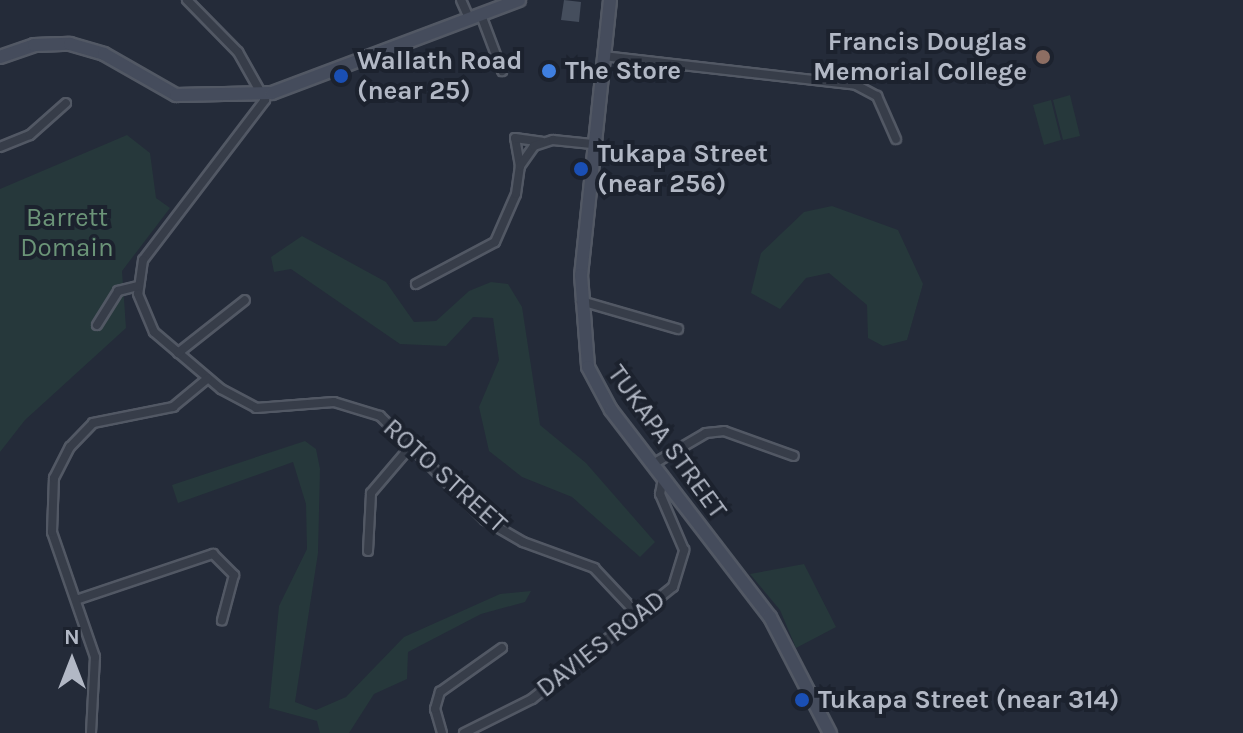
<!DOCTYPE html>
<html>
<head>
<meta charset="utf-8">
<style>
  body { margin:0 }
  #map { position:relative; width:1243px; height:733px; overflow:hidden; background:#242b39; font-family:Karla,sans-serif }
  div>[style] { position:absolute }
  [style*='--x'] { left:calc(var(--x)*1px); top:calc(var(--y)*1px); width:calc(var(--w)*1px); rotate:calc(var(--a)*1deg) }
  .green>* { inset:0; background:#26383b }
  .building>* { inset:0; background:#454e5d }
  .roads { filter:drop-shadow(2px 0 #525864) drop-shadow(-2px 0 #525864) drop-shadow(0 2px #525864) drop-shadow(0 -2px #525864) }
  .street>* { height:8px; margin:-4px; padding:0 4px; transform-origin:4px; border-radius:4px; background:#373d49 }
  .secondary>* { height:12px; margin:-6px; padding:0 6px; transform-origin:6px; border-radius:6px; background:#454c5c }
  .dots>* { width:22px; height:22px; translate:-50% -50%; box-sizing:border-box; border:4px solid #1c222e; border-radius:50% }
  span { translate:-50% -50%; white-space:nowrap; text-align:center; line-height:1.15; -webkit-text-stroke:8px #1c222e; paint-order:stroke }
  .poi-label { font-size:26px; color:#b2b8c5; font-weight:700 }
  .right { translate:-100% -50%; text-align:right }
  .left { translate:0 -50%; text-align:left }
  .park-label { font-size:26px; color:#6b9478 }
  .street-label { font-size:26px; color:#b2b8c5 }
  .north { position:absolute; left:32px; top:621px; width:80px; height:80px; -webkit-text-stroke:6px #1c222e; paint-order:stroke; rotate:0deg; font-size:22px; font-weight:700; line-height:32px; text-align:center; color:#b2b8c5 }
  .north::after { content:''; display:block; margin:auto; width:28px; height:36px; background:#b2b8c5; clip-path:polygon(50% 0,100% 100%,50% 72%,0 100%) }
</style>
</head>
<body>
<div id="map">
  <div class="green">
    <i style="clip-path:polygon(1070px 95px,1080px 136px,1063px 140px,1053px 100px)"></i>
    <i style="clip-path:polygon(1051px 100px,1061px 140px,1044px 145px,1033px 105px)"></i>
    <i style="clip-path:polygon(127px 135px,150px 153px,156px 198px,170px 208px,122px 271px,126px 328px,25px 420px,0 452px,0 189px)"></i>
    <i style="clip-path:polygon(832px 206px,898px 230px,923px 284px,907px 340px,883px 346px,868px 338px,867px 305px,829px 273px,806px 278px,780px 309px,751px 293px,761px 253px,804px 212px)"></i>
    <i style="clip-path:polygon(302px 236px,386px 282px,414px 322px,436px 321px,469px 291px,491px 282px,508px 284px,522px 307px,540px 425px,586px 463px,655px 542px,640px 557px,572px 497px,522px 477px,489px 451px,479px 407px,499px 360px,493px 318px,473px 317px,446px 346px,400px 344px,291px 269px,274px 272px,271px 257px)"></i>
    <i style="clip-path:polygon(305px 441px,316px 449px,320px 469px,318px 553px,295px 702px,316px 710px,346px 697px,404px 637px,500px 594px,531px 591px,525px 602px,481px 614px,408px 652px,407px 679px,374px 694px,349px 733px,320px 733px,317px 721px,269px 708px,279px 606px,307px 549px,306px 504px,293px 462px,178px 503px,172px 485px)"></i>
    <i style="clip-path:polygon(804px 564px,836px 627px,796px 648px,780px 610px,750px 574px)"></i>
  </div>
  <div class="building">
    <i style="clip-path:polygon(564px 0,581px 2px,579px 22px,561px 20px)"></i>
  </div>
  <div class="roads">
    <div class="street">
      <i style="--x:187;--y:0;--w:73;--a:45.6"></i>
      <i style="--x:238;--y:52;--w:55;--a:60.6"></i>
      <i style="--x:265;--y:100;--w:201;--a:127.3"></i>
      <i style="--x:143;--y:260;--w:34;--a:98"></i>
      <i style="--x:138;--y:294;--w:41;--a:67.2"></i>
      <i style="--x:154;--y:332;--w:88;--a:40.4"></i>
      <i style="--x:221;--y:389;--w:40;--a:28"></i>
      <i style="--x:256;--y:408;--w:78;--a:-4.4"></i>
      <i style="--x:334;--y:402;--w:48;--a:16.9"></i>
      <i style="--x:380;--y:416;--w:148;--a:44.7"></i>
      <i style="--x:485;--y:520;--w:44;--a:30.1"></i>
      <i style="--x:523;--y:542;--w:76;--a:20.1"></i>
      <i style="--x:594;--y:568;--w:67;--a:46.8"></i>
      <i style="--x:461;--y:0;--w:20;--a:66"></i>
      <i style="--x:481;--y:15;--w:60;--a:69.4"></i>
      <i style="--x:603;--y:56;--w:255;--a:6.5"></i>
      <i style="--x:856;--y:85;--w:24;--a:28"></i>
      <i style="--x:877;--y:96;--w:47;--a:66.2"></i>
      <i style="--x:0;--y:147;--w:32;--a:-22"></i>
      <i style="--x:30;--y:135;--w:48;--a:-41.6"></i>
      <i style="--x:520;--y:166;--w:28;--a:-100"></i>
      <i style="--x:515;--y:138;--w:27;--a:8"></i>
      <i style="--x:416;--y:284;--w:89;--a:-28"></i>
      <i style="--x:495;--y:242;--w:52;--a:-66.4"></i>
      <i style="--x:516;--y:194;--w:28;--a:-82"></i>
      <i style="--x:520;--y:166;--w:24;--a:-55"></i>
      <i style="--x:534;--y:146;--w:20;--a:-18"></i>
      <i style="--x:553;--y:140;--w:39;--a:6"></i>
      <i style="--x:581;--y:301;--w:101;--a:16.1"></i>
      <i style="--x:97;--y:325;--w:40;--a:-58"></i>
      <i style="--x:118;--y:291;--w:21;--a:-14"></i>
      <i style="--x:178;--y:353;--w:85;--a:-38.3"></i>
      <i style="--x:653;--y:464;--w:61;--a:-30.3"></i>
      <i style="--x:706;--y:433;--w:18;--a:-6"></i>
      <i style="--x:724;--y:431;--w:74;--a:19.7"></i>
      <i style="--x:368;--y:551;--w:58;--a:-87"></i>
      <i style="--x:371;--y:493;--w:62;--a:-49.6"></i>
      <i style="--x:76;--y:600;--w:145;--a:-18.6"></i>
      <i style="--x:213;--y:554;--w:30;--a:45"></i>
      <i style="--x:234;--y:575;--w:47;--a:104.9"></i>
      <i style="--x:91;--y:733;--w:76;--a:-87"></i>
      <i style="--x:95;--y:657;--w:132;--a:-109"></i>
      <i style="--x:52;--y:532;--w:54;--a:-87.9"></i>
      <i style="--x:54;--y:478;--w:35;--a:-63"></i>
      <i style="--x:70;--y:447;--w:33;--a:-46"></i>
      <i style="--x:93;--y:423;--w:82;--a:-11.3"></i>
      <i style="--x:173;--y:407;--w:45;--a:-39.6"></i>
      <i style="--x:442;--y:733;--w:25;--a:-106"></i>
      <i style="--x:435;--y:709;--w:18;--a:-74"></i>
      <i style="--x:440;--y:692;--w:76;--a:-35.4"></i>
      <i style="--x:464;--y:733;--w:76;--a:-26.6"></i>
      <i style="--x:532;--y:699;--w:180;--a:-38.5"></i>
      <i style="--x:673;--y:587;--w:39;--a:-73"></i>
      <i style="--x:684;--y:550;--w:61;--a:-113.2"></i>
      <i style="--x:660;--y:494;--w:16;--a:-79"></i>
    </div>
    <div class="secondary">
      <i style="--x:610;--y:0;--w:277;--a:96"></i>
      <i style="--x:581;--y:275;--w:92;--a:85.6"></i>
      <i style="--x:588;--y:367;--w:49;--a:61.9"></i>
      <i style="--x:611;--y:410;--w:261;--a:52.5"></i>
      <i style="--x:770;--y:617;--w:131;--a:62.7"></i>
      <i style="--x:0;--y:57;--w:36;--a:-19"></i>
      <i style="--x:34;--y:45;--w:36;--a:-2"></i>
      <i style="--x:70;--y:44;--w:35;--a:16"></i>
      <i style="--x:104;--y:54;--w:83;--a:29.7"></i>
      <i style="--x:176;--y:95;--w:96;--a:-1.2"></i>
      <i style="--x:272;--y:93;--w:264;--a:-20.6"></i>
    </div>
  </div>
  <div class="dots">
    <i style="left:1043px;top:57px;background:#8d6e63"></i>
    <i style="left:549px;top:71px;background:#3f7fe0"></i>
    <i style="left:341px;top:76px;background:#1a4fb4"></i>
    <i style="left:581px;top:169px;background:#1a4fb4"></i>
    <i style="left:802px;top:700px;background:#1a4fb4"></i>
  </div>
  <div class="poi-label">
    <span class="right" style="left:1027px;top:57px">Francis Douglas<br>Memorial College</span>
    <span class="left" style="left:357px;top:76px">Wallath Road<br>(near 25)</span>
    <span class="left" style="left:565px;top:71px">The Store</span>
    <span class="left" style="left:597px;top:169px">Tukapa Street<br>(near 256)</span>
    <span class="left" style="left:818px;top:700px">Tukapa Street (near 314)</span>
  </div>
  <div class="park-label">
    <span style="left:67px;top:233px">Barrett<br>Domain</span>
  </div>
  <div class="street-label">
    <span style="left:667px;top:442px;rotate:54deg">TUKAPA STREET</span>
    <span style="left:445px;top:476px;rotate:42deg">ROTO STREET</span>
    <span style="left:601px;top:644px;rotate:-38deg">DAVIES ROAD</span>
  </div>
  <div class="north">N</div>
</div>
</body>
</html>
